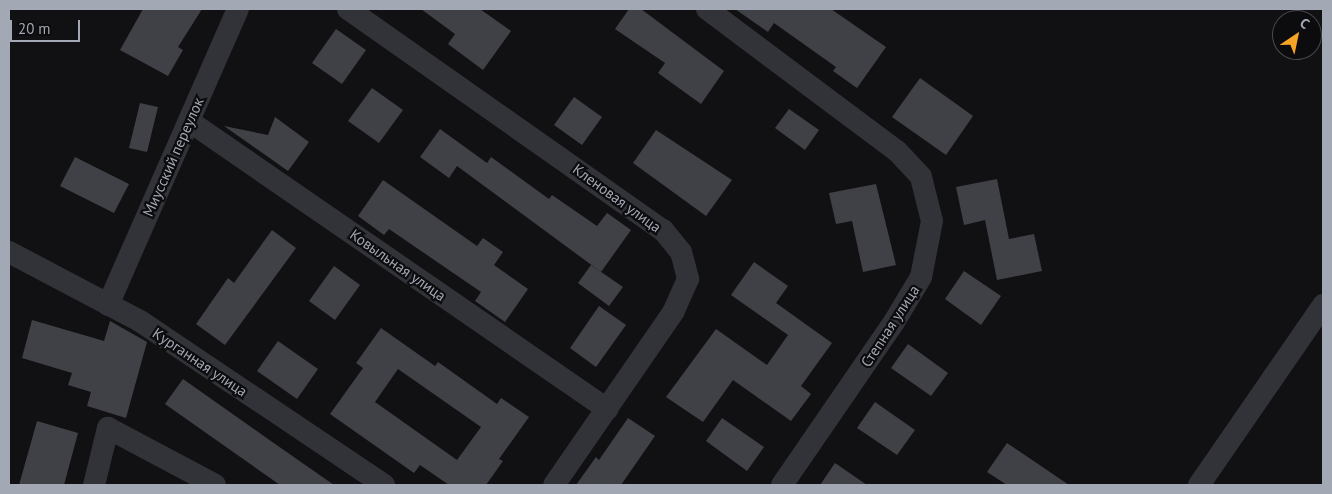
<!DOCTYPE html>
<html>
<head>
<meta charset="utf-8">
<style>
  body { margin:0 }
  #map { position:relative; width:1332px; height:494px; overflow:hidden; background:#111113; font-family:"PT Sans",sans-serif }
  div>[style] { position:absolute }
  [style*='--x'] { left:calc(var(--x)*1px); top:calc(var(--y)*1px); width:calc(var(--w)*1px); rotate:calc(var(--a)*1deg) }
  .building>* { inset:0; background:#404146 }
  .minor>* { height:22px; margin:-11px; padding:0 11px; transform-origin:11px; border-radius:11px; background:#323338 }
  span { translate:-50% -50%; white-space:nowrap; text-align:center; line-height:1.15; -webkit-text-stroke:4.5px #0c0c0e; paint-order:stroke }
  .street-label { font-size:15px; color:#a2a8b4 }
  .frame { position:absolute; inset:0; border:10px solid #a2a8b4; pointer-events:none }
  .north { position:absolute; left:1272px; top:10px; width:50px; height:50px; box-sizing:border-box; background:#0c0c0e; border:1px solid #484a50; border-radius:50%; rotate:34deg; font-size:14px; font-weight:700; line-height:20px; text-align:center; color:#a2a8b4 }
  .north::after { content:''; display:block; margin:auto; width:18px; height:22px; background:#f7a325; clip-path:polygon(50% 0,100% 100%,50% 72%,0 100%) }
  .scale { position:absolute; left:10px; top:20px; width:70px; height:22px; box-sizing:border-box; border:2px solid #a2a8b4; border-top:0; padding-left:6px; font-size:15px; line-height:18px; white-space:nowrap; color:#a2a8b4; -webkit-text-stroke:4px #0c0c0e; paint-order:stroke }
</style>
</head>
<body>
<div id="map">
  <div class="building">
    <i style="clip-path:polygon(143px 9px,202px 9px,178px 47px,183px 50px,168px 76px,120px 50px)"></i>
    <i style="clip-path:polygon(421px 9px,480px 9px,511px 31px,483px 70px,448px 44px,455px 34px)"></i>
    <i style="clip-path:polygon(629px 9px,641px 9px,724px 71px,701px 104px,658px 73px,665px 63px,615px 29px)"></i>
    <i style="clip-path:polygon(735px 9px,831px 9px,886px 47px,857px 88px,833px 71px,836px 67px,774px 23px,768px 32px)"></i>
    <i style="clip-path:polygon(336px 29px,366px 50px,342px 84px,312px 63px)"></i>
    <i style="clip-path:polygon(920px 78px,973px 116px,946px 155px,892px 117px)"></i>
    <i style="clip-path:polygon(372px 88px,403px 110px,379px 143px,348px 121px)"></i>
    <i style="clip-path:polygon(574px 97px,602px 117px,582px 145px,554px 125px)"></i>
    <i style="clip-path:polygon(140px 103px,158px 107px,147px 152px,129px 148px)"></i>
    <i style="clip-path:polygon(789px 109px,819px 130px,805px 150px,775px 128px)"></i>
    <i style="clip-path:polygon(275px 117px,309px 142px,288px 171px,224px 126px,268px 135px)"></i>
    <i style="clip-path:polygon(440px 129px,487px 163px,491px 157px,549px 199px,552px 195px,597px 226px,607px 213px,631px 230px,601px 272px,457px 166px,449px 178px,420px 157px)"></i>
    <i style="clip-path:polygon(656px 130px,732px 180px,706px 216px,633px 163px)"></i>
    <i style="clip-path:polygon(75px 157px,129px 184px,114px 213px,60px 186px)"></i>
    <i style="clip-path:polygon(997px 179px,1009px 239px,1034px 234px,1042px 271px,997px 280px,985px 220px,964px 225px,956px 187px)"></i>
    <i style="clip-path:polygon(383px 180px,477px 246px,483px 238px,503px 252px,494px 265px,528px 289px,505px 322px,475px 301px,481px 292px,389px 229px,384px 235px,358px 216px)"></i>
    <i style="clip-path:polygon(876px 184px,896px 265px,863px 272px,852px 221px,836px 224px,829px 193px)"></i>
    <i style="clip-path:polygon(272px 230px,296px 248px,225px 345px,196px 324px,228px 278px,234px 283px)"></i>
    <i style="clip-path:polygon(754px 262px,788px 286px,776px 303px,832px 343px,801px 386px,811px 394px,791px 421px,733px 380px,703px 422px,666px 397px,716px 329px,767px 365px,788px 335px,731px 295px)"></i>
    <i style="clip-path:polygon(591px 265px,623px 287px,609px 306px,578px 283px)"></i>
    <i style="clip-path:polygon(334px 266px,360px 285px,335px 320px,309px 301px)"></i>
    <i style="clip-path:polygon(964px 271px,1001px 296px,981px 325px,945px 299px)"></i>
    <i style="clip-path:polygon(599px 306px,626px 325px,596px 367px,570px 348px)"></i>
    <i style="clip-path:polygon(32px 320px,104px 341px,110px 321px,147px 342px,126px 418px,87px 406px,91px 392px,68px 385px,72px 373px,22px 358px)"></i>
    <i style="clip-path:polygon(evenodd,381px 328px,435px 366px,438px 362px,497px 404px,501px 398px,529px 417px,499px 459px,503px 461px,486px 485px,449px 485px,420px 465px,414px 473px,330px 414px,363px 368px,356px 363px,381px 328px,398px 369px,481px 427px,457px 460px,375px 402px,398px 369px)"></i>
    <i style="clip-path:polygon(278px 341px,318px 369px,297px 399px,257px 371px)"></i>
    <i style="clip-path:polygon(908px 344px,948px 373px,931px 396px,891px 368px)"></i>
    <i style="clip-path:polygon(183px 379px,268px 439px,334px 485px,280px 485px,236px 454px,165px 404px)"></i>
    <i style="clip-path:polygon(875px 402px,915px 430px,897px 455px,857px 428px)"></i>
    <i style="clip-path:polygon(628px 418px,655px 436px,621px 485px,576px 485px,596px 457px,599px 460px)"></i>
    <i style="clip-path:polygon(722px 418px,764px 447px,747px 471px,706px 441px)"></i>
    <i style="clip-path:polygon(37px 421px,78px 433px,64px 485px,19px 485px)"></i>
    <i style="clip-path:polygon(1007px 443px,1069px 485px,1007px 485px,987px 472px)"></i>
    <i style="clip-path:polygon(835px 463px,867px 485px,820px 485px)"></i>
  </div>
  <div class="minor">
    <i style="--x:348;--y:9;--w:385;--a:35.1"></i>
    <i style="--x:663;--y:230;--w:28;--a:51"></i>
    <i style="--x:681;--y:252;--w:28;--a:75"></i>
    <i style="--x:688;--y:279;--w:35;--a:114"></i>
    <i style="--x:674;--y:311;--w:211;--a:124.6"></i>
    <i style="--x:707;--y:9;--w:237;--a:36.8"></i>
    <i style="--x:897;--y:151;--w:35;--a:47"></i>
    <i style="--x:921;--y:177;--w:45;--a:76"></i>
    <i style="--x:932;--y:221;--w:57;--a:101.1"></i>
    <i style="--x:921;--y:277;--w:52;--a:121"></i>
    <i style="--x:894;--y:322;--w:198;--a:124.5"></i>
    <i style="--x:189;--y:121;--w:508;--a:34.57"></i>
    <i style="--x:9;--y:252;--w:148;--a:27.8"></i>
    <i style="--x:140;--y:321;--w:294;--a:33.9"></i>
    <i style="--x:108;--y:305;--w:323;--a:-66.3"></i>
    <i style="--x:94;--y:485;--w:59;--a:-76.2"></i>
    <i style="--x:108;--y:428;--w:121;--a:28"></i>
    <i style="--x:1199;--y:485;--w:219;--a:-55.4"></i>
  </div>
  <div class="street-label">
    <span style="left:173px;top:157px;rotate:-66deg">Миусский переулок</span>
    <span style="left:617px;top:198px;rotate:36deg">Кленовая улица</span>
    <span style="left:398px;top:265px;rotate:35deg">Ковыльная улица</span>
    <span style="left:890px;top:326px;rotate:-57deg">Степная улица</span>
    <span style="left:200px;top:362px;rotate:34deg">Курганная улица</span>
  </div>
  <div class="frame"></div>
  <div class="north">С</div>
  <div class="scale">20 m</div>
</div>
</body>
</html>
